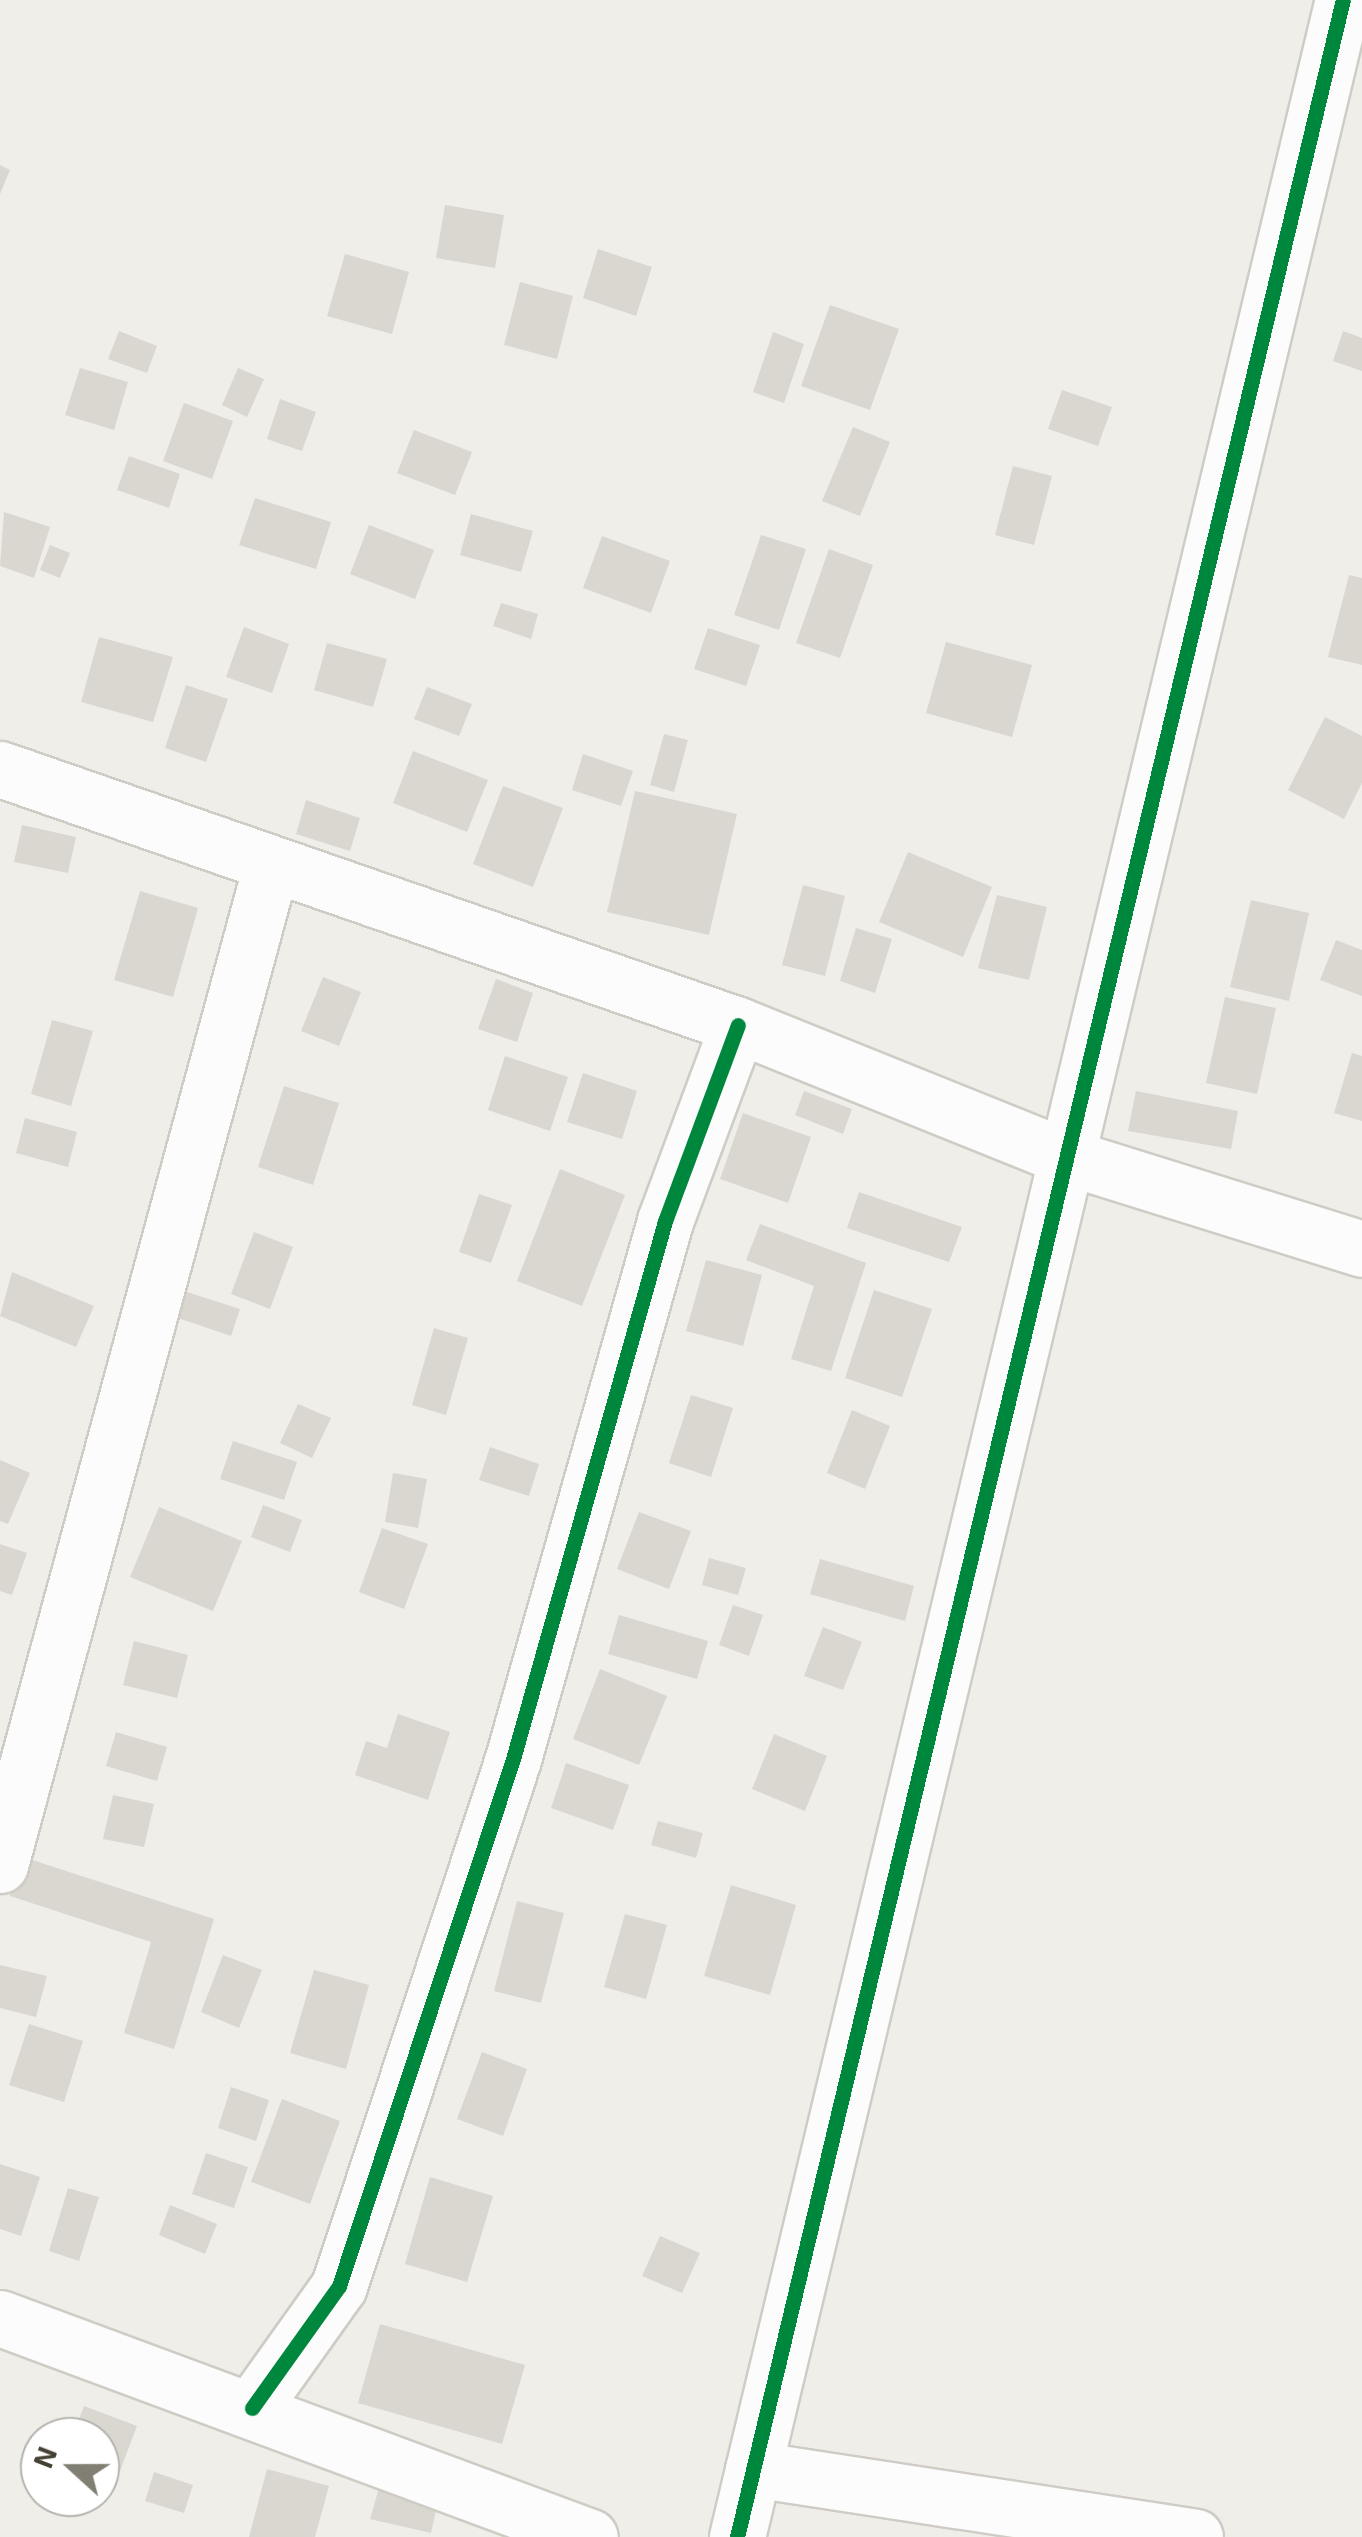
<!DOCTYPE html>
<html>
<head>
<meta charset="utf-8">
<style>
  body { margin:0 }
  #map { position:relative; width:1362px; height:2537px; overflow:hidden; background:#f0eee8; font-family:"Exo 2",sans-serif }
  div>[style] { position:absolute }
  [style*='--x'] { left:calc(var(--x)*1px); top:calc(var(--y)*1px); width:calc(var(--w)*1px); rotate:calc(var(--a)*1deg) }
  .building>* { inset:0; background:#d9d7d0 }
  .roads { filter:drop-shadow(2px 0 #ceccc5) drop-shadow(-2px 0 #ceccc5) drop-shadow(0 2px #ceccc5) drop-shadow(0 -2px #ceccc5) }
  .minor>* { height:55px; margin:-27.5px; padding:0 27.5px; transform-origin:27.5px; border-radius:27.5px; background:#fdfcfc }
  .tertiary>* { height:55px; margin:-27.5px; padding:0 27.5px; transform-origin:27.5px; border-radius:27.5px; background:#fdfcfc }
  .cycleway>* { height:15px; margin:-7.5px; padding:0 7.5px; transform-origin:7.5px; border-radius:7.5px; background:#00873e }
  span { translate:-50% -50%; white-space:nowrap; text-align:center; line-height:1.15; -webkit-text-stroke:10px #fff; paint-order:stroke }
  .north { position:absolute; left:20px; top:2417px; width:100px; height:100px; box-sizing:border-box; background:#fff; border:2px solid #b5b3ae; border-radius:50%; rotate:291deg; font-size:28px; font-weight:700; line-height:40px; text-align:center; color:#454134 }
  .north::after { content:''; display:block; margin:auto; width:35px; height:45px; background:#817e73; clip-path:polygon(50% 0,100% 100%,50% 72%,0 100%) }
</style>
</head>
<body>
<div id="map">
  <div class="building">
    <i style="clip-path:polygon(0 165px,10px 170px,0 194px)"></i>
    <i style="clip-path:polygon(445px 205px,504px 215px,495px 268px,436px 258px)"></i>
    <i style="clip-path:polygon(598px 249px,652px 267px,636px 316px,583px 298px)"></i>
    <i style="clip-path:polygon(345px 254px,409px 272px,392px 334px,327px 316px)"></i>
    <i style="clip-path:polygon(520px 282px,573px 296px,557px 359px,504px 345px)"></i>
    <i style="clip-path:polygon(830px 305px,899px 329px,870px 410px,801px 386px)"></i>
    <i style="clip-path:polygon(119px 331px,157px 346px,147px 373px,108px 359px)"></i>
    <i style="clip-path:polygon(1343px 331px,1362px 338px,1362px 371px,1333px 361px)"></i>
    <i style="clip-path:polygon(773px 332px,804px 344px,784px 403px,753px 392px)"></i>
    <i style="clip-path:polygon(80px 368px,128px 382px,114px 430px,65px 415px)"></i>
    <i style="clip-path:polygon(238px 368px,264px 379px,247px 417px,222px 405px)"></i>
    <i style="clip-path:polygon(1062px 390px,1112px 407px,1098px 446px,1048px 429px)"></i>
    <i style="clip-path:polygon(280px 399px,316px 412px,302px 451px,267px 439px)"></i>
    <i style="clip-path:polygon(184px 403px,233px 421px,212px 479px,163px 461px)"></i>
    <i style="clip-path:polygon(853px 427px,890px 442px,860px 516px,822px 501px)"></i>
    <i style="clip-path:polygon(414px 430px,472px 452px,455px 495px,397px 473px)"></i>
    <i style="clip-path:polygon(129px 456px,180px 474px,169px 508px,117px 490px)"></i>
    <i style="clip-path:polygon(1013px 466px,1052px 476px,1034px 545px,995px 535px)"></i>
    <i style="clip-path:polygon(255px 498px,331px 522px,316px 569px,239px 545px)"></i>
    <i style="clip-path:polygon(4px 512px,50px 527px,34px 578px,0 566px)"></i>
    <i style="clip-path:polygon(471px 514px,533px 531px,521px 572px,460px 555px)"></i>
    <i style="clip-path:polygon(369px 525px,434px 550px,415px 599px,350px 574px)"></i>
    <i style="clip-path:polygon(761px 535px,806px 549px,779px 630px,734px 615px)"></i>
    <i style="clip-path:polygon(602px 536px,670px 561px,651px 613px,583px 588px)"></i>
    <i style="clip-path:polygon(50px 545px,70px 553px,60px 578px,40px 570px)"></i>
    <i style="clip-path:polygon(829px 549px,873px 565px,840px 658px,796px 643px)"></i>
    <i style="clip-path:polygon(1349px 575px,1362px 578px,1362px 665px,1328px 657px)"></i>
    <i style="clip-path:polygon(501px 603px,538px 614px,531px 639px,493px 626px)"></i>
    <i style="clip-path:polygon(244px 627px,289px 644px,272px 693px,226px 677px)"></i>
    <i style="clip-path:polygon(708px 628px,760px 645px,746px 686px,694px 669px)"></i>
    <i style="clip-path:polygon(99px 637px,173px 657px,153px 722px,81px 702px)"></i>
    <i style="clip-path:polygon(946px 642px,1032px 665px,1012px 737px,926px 713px)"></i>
    <i style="clip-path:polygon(327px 643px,387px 659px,373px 707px,314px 690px)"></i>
    <i style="clip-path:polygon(186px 685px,228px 699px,206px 762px,165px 748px)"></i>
    <i style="clip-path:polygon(427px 687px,472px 704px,459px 736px,414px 719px)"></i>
    <i style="clip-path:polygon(1325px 717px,1362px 736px,1362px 783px,1344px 819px,1288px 790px)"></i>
    <i style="clip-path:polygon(664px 734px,688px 740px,674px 792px,650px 785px)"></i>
    <i style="clip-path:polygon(413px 751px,488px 780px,467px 832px,393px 803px)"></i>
    <i style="clip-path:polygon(583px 754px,633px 771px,621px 806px,572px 790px)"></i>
    <i style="clip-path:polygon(503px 786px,563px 808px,533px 887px,473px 864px)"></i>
    <i style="clip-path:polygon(635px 791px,737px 814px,709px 935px,607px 912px)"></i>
    <i style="clip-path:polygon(306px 800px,360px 818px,350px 851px,296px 834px)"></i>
    <i style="clip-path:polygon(22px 825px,76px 837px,68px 873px,14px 862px)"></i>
    <i style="clip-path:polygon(908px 852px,992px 887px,963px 957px,879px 922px)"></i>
    <i style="clip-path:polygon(803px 885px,845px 896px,825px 976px,782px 965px)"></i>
    <i style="clip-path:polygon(140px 891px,198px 908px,173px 997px,114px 980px)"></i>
    <i style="clip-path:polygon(997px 895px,1047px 907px,1029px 980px,978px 968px)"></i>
    <i style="clip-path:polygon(1251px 900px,1309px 913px,1289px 1001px,1230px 987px)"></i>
    <i style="clip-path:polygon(856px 928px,892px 939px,875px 993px,840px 981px)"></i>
    <i style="clip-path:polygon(1336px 940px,1362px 950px,1362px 996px,1320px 980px)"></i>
    <i style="clip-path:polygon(323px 977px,361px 992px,339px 1046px,301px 1031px)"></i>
    <i style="clip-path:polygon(496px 979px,533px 993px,517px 1042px,478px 1029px)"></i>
    <i style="clip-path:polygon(1225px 997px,1276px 1008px,1257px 1094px,1206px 1083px)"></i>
    <i style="clip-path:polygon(52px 1020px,93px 1031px,71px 1106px,31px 1094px)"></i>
    <i style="clip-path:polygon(1352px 1053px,1362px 1056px,1362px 1121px,1334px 1113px)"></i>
    <i style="clip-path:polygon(505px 1056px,568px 1077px,550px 1131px,488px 1110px)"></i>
    <i style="clip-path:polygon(583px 1073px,637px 1091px,622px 1139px,567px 1122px)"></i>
    <i style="clip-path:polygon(284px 1086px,339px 1103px,313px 1185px,258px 1167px)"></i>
    <i style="clip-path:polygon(804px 1091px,852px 1109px,843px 1134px,795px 1115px)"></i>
    <i style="clip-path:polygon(1136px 1091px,1238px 1111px,1231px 1149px,1128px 1131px)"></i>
    <i style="clip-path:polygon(743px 1113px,811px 1137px,788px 1203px,720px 1179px)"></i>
    <i style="clip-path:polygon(25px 1118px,77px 1132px,68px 1167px,16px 1153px)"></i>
    <i style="clip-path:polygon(560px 1169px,625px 1195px,582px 1306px,517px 1281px)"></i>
    <i style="clip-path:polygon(859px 1192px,962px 1227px,949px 1262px,847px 1228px)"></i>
    <i style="clip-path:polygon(479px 1194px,512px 1205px,491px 1263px,459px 1252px)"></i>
    <i style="clip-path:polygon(760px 1224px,866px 1263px,831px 1371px,791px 1359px,814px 1286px,746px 1260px)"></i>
    <i style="clip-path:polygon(254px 1232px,293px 1247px,270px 1309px,231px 1294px)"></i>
    <i style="clip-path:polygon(706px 1260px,762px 1275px,743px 1346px,686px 1331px)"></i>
    <i style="clip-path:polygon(12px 1272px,94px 1306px,76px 1347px,0 1316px)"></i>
    <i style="clip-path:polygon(874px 1290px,932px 1309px,902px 1397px,845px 1378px)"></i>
    <i style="clip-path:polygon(187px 1292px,240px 1309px,231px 1336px,178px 1318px)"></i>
    <i style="clip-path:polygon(434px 1328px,468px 1338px,446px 1415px,412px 1405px)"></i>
    <i style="clip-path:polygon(691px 1395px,733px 1408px,711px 1477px,669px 1463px)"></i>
    <i style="clip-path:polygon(298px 1404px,331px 1418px,312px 1458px,280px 1443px)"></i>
    <i style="clip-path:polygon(852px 1410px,890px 1426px,865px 1489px,827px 1473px)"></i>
    <i style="clip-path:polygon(233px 1441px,297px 1462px,284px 1500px,220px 1479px)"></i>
    <i style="clip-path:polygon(490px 1447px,539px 1464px,529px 1496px,479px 1480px)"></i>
    <i style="clip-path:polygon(0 1460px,30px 1473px,8px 1524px,0 1521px)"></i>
    <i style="clip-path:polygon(393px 1473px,427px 1479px,418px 1528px,385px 1522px)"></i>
    <i style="clip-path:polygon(263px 1505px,302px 1520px,290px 1552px,251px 1537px)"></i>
    <i style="clip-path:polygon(159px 1507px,242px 1541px,213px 1611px,130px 1577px)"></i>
    <i style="clip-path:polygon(639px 1512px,691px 1531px,669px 1589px,617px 1569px)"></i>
    <i style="clip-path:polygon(382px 1528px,428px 1544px,404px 1609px,359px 1592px)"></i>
    <i style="clip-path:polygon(0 1544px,27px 1553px,12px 1595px,0 1591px)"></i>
    <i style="clip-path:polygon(709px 1558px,746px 1568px,738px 1595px,702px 1585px)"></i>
    <i style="clip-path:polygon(820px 1559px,914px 1586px,905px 1621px,810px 1594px)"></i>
    <i style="clip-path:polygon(733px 1605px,763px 1615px,749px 1656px,719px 1645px)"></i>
    <i style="clip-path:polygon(619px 1615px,708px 1641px,697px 1679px,608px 1654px)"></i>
    <i style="clip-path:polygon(823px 1627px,862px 1642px,843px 1690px,804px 1676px)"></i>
    <i style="clip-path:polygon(134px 1641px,188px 1655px,177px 1698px,123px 1685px)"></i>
    <i style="clip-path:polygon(600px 1669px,667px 1696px,639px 1765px,573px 1739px)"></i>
    <i style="clip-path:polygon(398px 1714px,450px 1732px,428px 1800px,355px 1775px,366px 1741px,387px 1748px)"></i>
    <i style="clip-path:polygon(116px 1732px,167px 1747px,157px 1781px,106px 1766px)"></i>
    <i style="clip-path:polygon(774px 1734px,827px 1756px,805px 1811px,752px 1789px)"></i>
    <i style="clip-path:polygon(566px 1763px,629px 1785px,613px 1830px,551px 1808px)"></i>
    <i style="clip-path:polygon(113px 1795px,154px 1804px,144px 1847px,103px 1839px)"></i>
    <i style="clip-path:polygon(658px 1821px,703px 1833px,696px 1858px,651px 1845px)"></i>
    <i style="clip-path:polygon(23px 1857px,214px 1919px,174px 2049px,124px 2033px,151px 1942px,10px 1896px)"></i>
    <i style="clip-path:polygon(731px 1885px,796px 1905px,770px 1995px,704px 1976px)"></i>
    <i style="clip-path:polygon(517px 1901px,564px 1913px,541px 2003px,494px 1991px)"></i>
    <i style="clip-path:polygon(625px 1914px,667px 1925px,646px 1999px,604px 1987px)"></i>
    <i style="clip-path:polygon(223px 1955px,262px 1970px,239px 2028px,201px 2012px)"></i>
    <i style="clip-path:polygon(0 1965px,47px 1976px,36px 2017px,0 2008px)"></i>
    <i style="clip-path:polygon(314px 1970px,369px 1985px,346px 2069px,290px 2053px)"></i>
    <i style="clip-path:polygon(29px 2024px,83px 2041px,64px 2102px,9px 2085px)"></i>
    <i style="clip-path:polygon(482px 2052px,527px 2069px,503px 2136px,457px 2119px)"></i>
    <i style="clip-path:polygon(231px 2087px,269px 2100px,256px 2141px,218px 2128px)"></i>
    <i style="clip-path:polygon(282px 2099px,340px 2121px,310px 2204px,251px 2182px)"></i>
    <i style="clip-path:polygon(206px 2153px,248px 2167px,234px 2208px,192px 2194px)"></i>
    <i style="clip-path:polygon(0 2164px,40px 2177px,21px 2236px,0 2229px)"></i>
    <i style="clip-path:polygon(430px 2177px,493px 2196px,467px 2282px,405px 2264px)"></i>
    <i style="clip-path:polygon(68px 2188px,99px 2197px,79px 2261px,49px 2251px)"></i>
    <i style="clip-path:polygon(170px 2205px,217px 2224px,205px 2254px,159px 2235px)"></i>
    <i style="clip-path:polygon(660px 2236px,700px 2253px,682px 2293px,642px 2276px)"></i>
    <i style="clip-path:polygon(380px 2324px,525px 2365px,502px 2444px,358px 2403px)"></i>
    <i style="clip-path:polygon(84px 2406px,137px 2426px,112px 2492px,100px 2487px,100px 2437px,72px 2437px)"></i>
    <i style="clip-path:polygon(267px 2469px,329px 2486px,315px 2537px,249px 2537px)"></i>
    <i style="clip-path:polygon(154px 2472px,193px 2485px,184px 2513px,145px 2501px)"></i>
    <i style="clip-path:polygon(379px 2488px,438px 2502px,431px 2533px,370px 2519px)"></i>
  </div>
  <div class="roads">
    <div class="minor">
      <i style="--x:0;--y:769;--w:781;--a:19.13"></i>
      <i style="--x:738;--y:1025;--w:351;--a:21.9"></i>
      <i style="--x:1064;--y:1156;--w:312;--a:17.3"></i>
      <i style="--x:0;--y:1865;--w:1032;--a:-74.83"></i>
      <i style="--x:0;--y:2318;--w:629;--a:20.36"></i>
      <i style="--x:252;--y:2408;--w:150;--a:-54.5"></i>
      <i style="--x:339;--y:2286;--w:555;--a:-71.73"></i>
      <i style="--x:513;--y:1759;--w:559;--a:-74.22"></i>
      <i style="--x:665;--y:1221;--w:209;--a:-69.6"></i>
      <i style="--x:753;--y:2469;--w:447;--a:8.7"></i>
    </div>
    <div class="tertiary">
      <i style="--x:737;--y:2537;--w:2608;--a:-76.57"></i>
    </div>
  </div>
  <div class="cycleway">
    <i style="--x:252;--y:2408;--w:150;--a:-54.5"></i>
    <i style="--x:339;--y:2286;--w:555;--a:-71.73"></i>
    <i style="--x:513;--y:1759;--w:559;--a:-74.22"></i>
    <i style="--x:665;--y:1221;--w:209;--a:-69.6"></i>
    <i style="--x:737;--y:2537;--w:2608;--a:-76.57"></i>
  </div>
  <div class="north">N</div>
</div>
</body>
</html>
